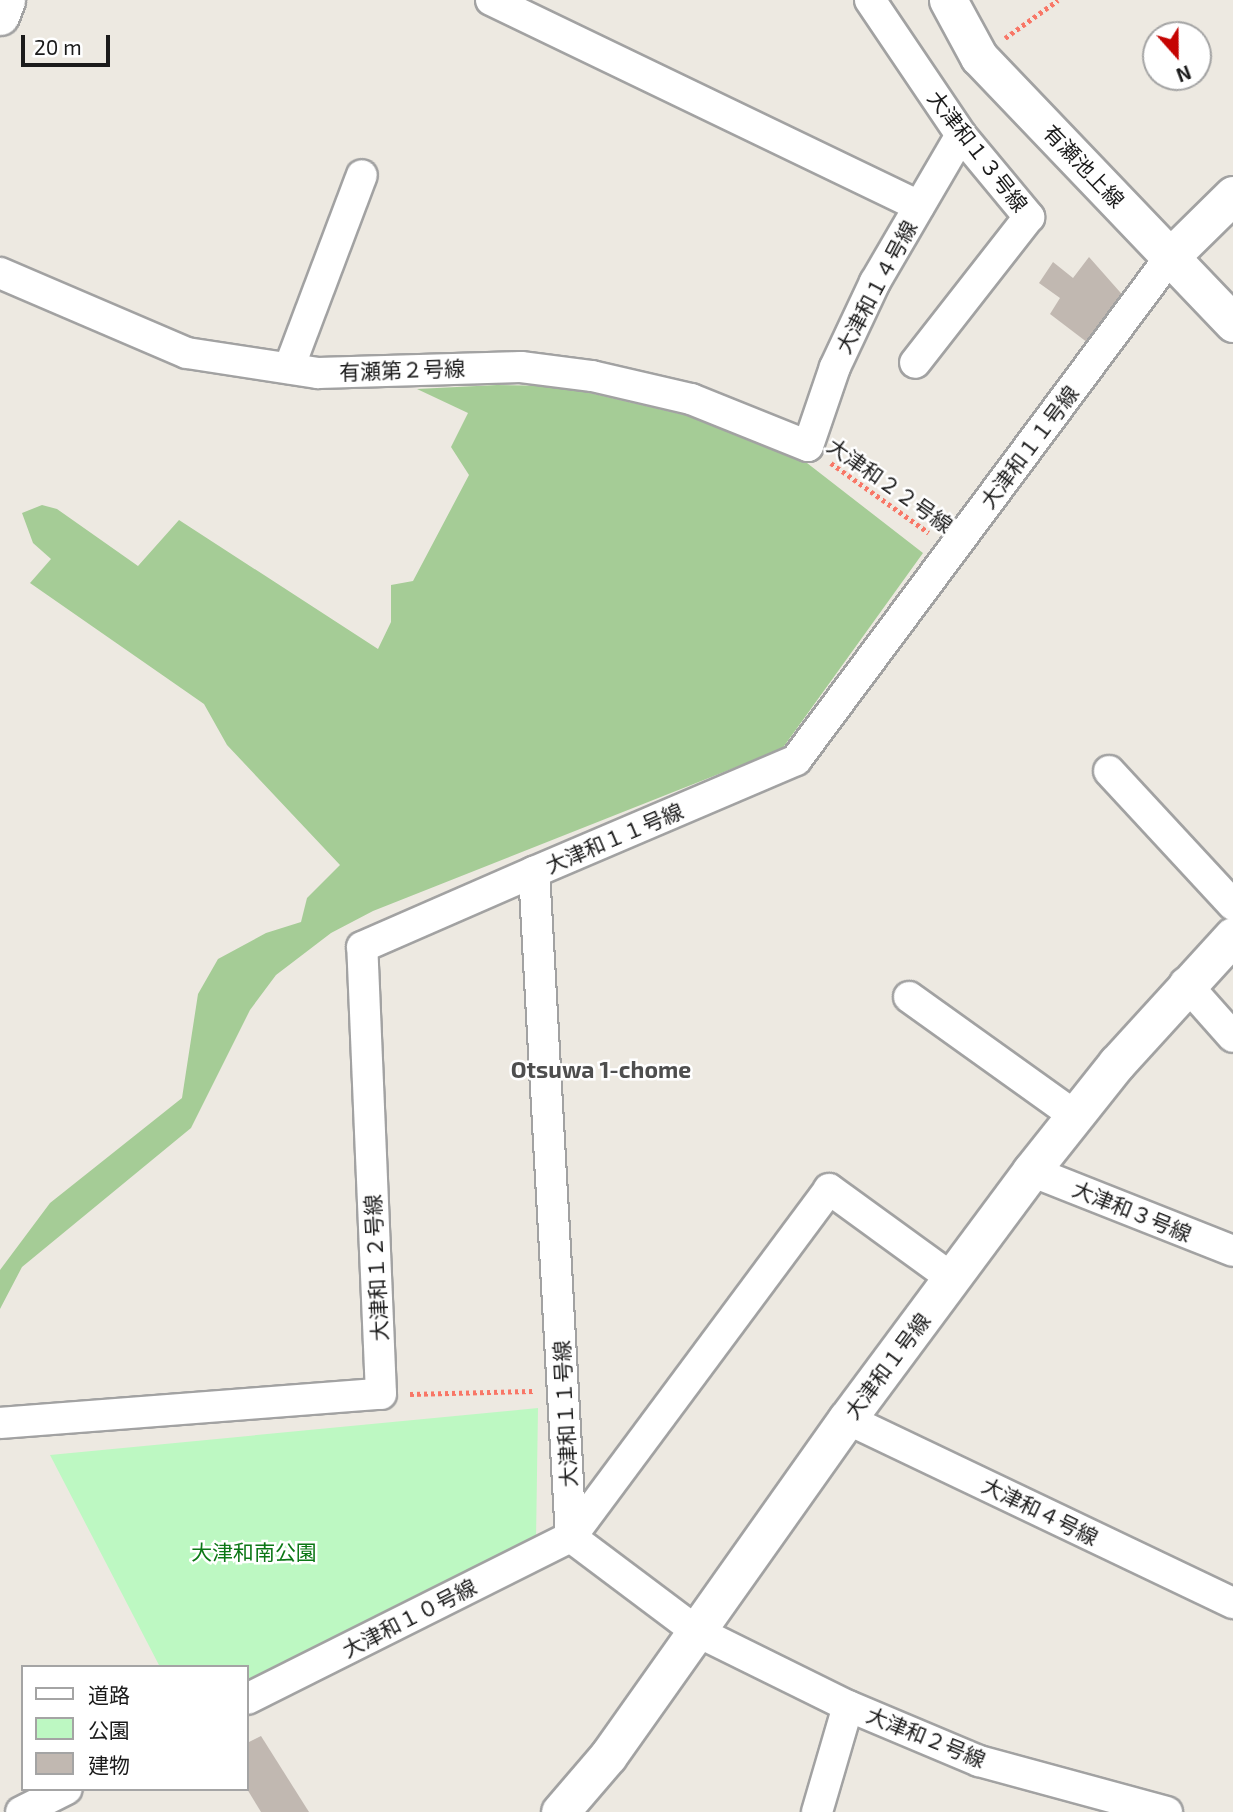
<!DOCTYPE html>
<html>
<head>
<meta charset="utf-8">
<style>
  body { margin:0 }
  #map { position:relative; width:1233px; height:1812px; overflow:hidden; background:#ede9e1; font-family:"Exo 2","Noto Sans JP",sans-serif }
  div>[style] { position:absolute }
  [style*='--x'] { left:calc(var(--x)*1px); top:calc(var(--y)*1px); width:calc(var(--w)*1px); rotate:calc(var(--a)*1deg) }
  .forest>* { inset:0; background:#a5cc96 }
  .park>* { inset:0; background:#bdf8c2 }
  .building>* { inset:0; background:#c1b8b1 }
  .path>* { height:4.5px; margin-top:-2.25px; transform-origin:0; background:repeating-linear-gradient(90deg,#f87767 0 3.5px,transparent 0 7px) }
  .roads { filter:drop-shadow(2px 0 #a2a2a2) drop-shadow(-2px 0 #a2a2a2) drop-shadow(0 2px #a2a2a2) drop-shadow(0 -2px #a2a2a2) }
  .minor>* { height:30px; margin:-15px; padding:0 15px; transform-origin:15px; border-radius:15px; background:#fff }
  .tertiary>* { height:37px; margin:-18.5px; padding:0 18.5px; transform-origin:18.5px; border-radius:18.5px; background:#fff }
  span { translate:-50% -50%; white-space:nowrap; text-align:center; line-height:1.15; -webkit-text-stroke:5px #fff; paint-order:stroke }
  .street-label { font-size:21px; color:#1b1b1b }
  .park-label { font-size:21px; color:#0c7716 }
  .neighbourhood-label { font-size:23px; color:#4e4e4e; font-weight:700 }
  .legend { position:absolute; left:21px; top:1665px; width:228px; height:126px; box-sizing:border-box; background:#fff; border:2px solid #a4a4a4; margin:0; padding:9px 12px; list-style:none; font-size:21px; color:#1b1b1b }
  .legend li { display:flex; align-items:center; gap:14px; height:35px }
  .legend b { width:35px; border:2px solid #a4a4a4 }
  .north { position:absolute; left:1142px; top:21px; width:70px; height:70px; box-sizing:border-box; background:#fff; border:2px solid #a4a4a4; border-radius:50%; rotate:159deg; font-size:19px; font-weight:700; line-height:28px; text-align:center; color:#1b1b1b }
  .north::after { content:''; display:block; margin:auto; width:24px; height:32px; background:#c50402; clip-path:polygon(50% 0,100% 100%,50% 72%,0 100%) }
  .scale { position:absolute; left:21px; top:35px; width:89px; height:32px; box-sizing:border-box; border:4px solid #1b1b1b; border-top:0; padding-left:9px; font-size:21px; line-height:24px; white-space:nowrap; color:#1b1b1b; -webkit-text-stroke:5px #fff; paint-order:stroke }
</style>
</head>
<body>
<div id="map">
  <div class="forest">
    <i style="clip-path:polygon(497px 385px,560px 386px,693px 417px,807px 463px,923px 553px,782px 749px,373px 911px,331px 933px,276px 975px,250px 1010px,191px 1128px,22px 1267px,0 1309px,0 1270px,50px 1203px,182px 1098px,198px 994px,218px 959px,266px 933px,301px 922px,307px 898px,340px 865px,227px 745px,204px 704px,30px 583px,51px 559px,33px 543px,22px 513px,42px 505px,57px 509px,138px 566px,179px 520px,378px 649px,391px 622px,391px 585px,413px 581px,469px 475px,451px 447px,468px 413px,417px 389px)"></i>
  </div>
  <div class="park">
    <i style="clip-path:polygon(538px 1408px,536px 1541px,247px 1684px,247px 1667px,160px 1667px,50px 1455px)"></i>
  </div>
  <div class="building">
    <i style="clip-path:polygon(1089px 257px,1127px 300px,1092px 346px,1050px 314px,1060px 298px,1039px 283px,1053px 262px,1073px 278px)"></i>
    <i style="clip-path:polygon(261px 1736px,309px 1812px,261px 1812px,247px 1789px,247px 1743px)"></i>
  </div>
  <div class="path">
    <i style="--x:1005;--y:38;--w:65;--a:-35.6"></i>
    <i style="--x:831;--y:463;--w:120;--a:35.5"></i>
    <i style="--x:410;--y:1394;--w:124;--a:-1.4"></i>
  </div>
  <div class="roads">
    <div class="minor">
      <i style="--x:491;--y:0;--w:475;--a:25.7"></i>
      <i style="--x:870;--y:0;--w:163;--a:56"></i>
      <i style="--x:961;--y:135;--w:107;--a:50.3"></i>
      <i style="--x:1029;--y:217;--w:185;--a:128"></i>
      <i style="--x:0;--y:273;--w:203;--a:23.2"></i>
      <i style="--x:187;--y:353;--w:133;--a:8.7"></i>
      <i style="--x:318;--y:373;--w:203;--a:-1.7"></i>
      <i style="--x:521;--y:367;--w:72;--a:7.2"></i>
      <i style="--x:592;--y:376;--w:102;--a:13.1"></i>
      <i style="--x:691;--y:399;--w:126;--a:21.9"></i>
      <i style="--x:808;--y:446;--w:83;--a:-71.1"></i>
      <i style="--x:835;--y:367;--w:94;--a:-64.8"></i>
      <i style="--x:875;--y:282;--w:170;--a:-59.7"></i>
      <i style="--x:289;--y:368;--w:206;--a:-69.3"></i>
      <i style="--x:1109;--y:771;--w:183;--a:47.2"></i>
      <i style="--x:1185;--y:983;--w:72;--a:48.4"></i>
      <i style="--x:909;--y:997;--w:204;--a:35.6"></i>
      <i style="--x:1031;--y:1171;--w:217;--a:21.6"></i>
      <i style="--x:847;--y:1419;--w:428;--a:25.5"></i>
      <i style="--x:0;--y:1423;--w:382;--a:-4.4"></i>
      <i style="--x:381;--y:1394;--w:447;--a:-92.4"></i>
      <i style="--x:362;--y:947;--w:188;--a:-23.6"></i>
      <i style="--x:247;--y:1699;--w:362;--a:-26.6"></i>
      <i style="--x:571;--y:1537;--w:433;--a:-53.4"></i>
      <i style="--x:829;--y:1189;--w:153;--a:36"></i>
      <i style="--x:21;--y:1812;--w:51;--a:-26.6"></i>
      <i style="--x:817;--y:1812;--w:110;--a:-73.7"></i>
      <i style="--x:1167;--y:1812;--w:195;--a:-164.8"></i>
      <i style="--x:979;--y:1761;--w:142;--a:-157.2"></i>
      <i style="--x:848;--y:1706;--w:169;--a:-153.7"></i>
      <i style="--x:696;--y:1631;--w:156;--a:-143.1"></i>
      <i style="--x:571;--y:1537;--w:666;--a:-93.18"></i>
      <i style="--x:534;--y:872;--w:285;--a:-23.1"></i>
      <i style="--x:796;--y:760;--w:628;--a:-53.35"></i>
    </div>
    <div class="tertiary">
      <i style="--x:948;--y:0;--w:65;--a:61.5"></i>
      <i style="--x:979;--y:57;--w:368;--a:46.3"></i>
      <i style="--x:0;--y:16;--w:17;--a:-69"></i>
      <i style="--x:1171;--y:256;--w:87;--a:-44.5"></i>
      <i style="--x:560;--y:1812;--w:74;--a:-49.4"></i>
      <i style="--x:608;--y:1756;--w:413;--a:-54.7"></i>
      <i style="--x:847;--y:1419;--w:309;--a:-53.4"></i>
      <i style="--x:1031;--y:1171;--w:138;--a:-51.5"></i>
      <i style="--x:1117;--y:1063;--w:172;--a:-47.6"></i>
    </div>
  </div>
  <div class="street-label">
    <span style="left:978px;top:151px;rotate:52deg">大津和１３号線</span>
    <span style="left:1084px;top:166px;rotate:46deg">有瀬池上線</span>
    <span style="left:876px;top:287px;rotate:-62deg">大津和１４号線</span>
    <span style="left:402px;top:370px;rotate:-2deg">有瀬第２号線</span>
    <span style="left:1029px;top:447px;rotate:-53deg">大津和１１号線</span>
    <span style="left:890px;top:485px;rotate:35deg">大津和２２号線</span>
    <span style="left:614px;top:838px;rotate:-23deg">大津和１１号線</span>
    <span style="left:1132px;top:1211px;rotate:22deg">大津和３号線</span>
    <span style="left:376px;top:1268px;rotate:-93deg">大津和１２号線</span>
    <span style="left:887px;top:1366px;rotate:-53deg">大津和１号線</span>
    <span style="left:565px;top:1414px;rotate:-93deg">大津和１１号線</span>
    <span style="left:1040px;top:1511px;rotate:26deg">大津和４号線</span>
    <span style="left:409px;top:1618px;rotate:-27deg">大津和１０号線</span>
    <span style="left:926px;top:1737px;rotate:22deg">大津和２号線</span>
  </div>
  <div class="park-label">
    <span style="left:254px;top:1552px">大津和南公園</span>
  </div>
  <div class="neighbourhood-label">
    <span style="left:601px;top:1069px">Otsuwa 1-chome</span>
  </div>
  <ul class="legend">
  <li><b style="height:9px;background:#fff"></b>道路</li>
  <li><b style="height:19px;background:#bdf8c2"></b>公園</li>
  <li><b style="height:19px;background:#c1b8b1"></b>建物</li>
  </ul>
  <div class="north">N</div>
  <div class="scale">20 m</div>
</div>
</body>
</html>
